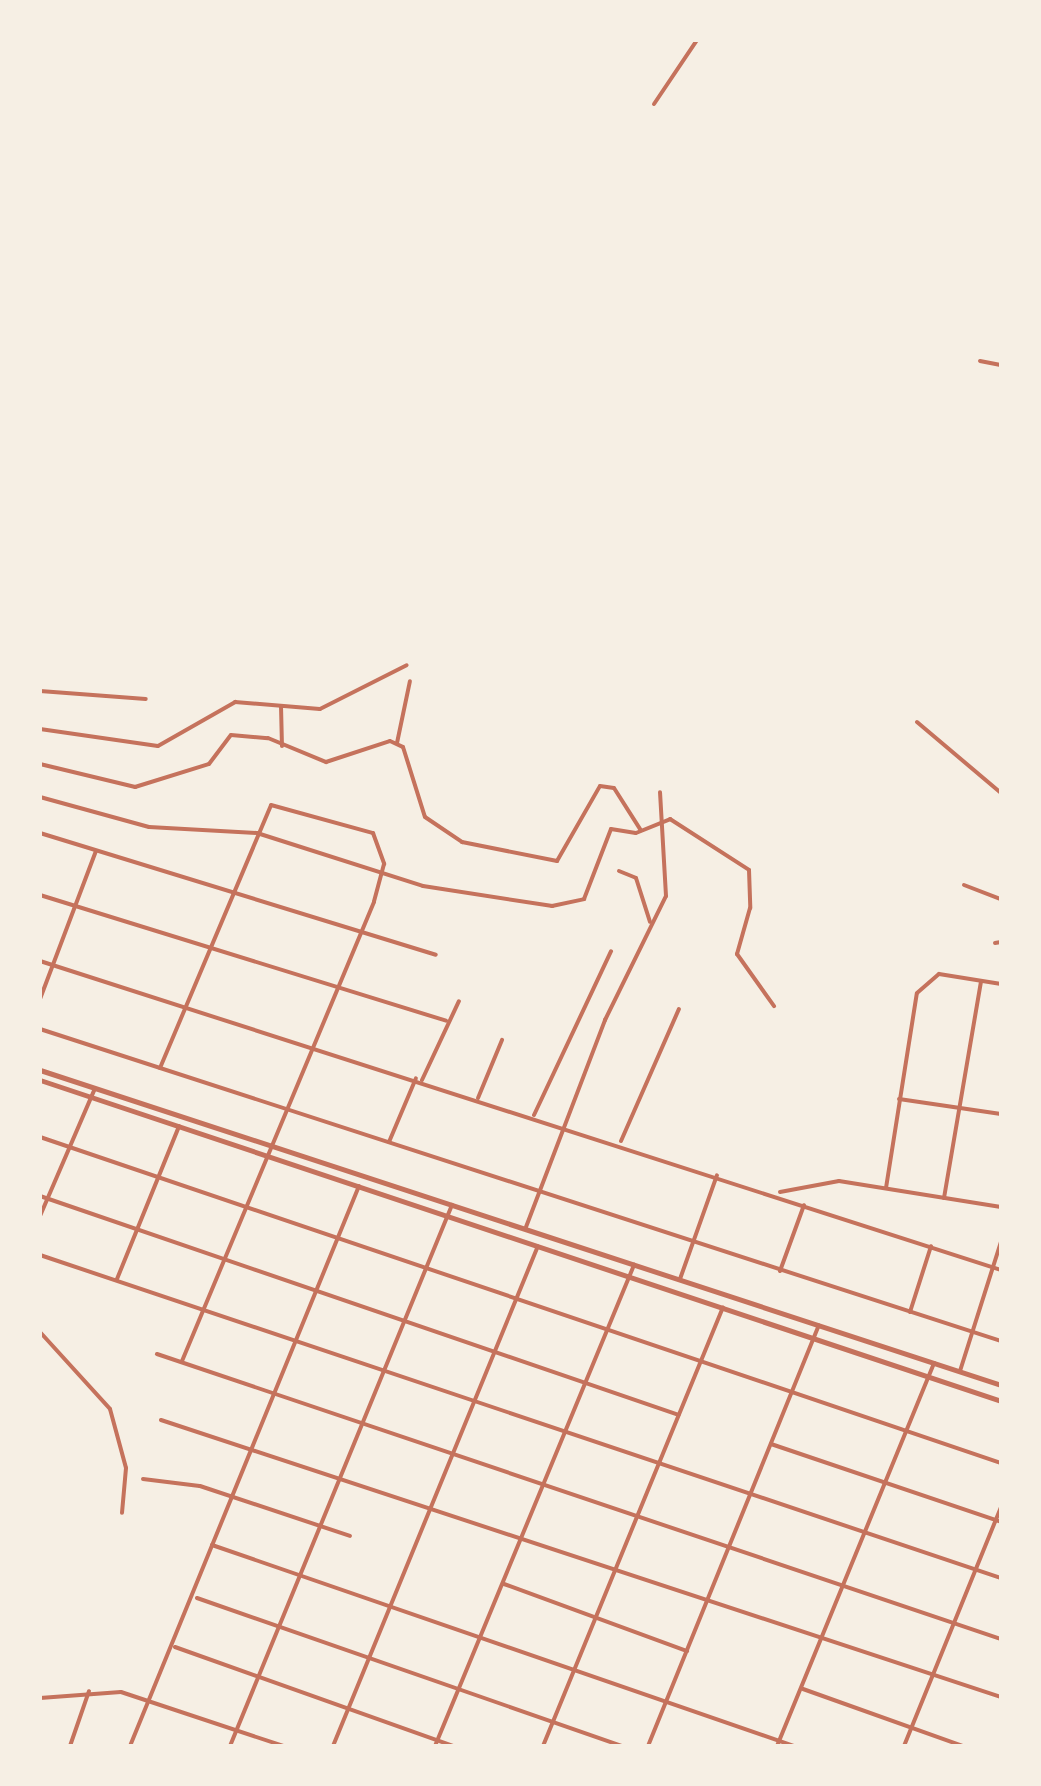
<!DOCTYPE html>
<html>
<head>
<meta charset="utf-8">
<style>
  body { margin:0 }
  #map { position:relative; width:1041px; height:1786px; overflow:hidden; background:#f6efe4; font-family:"IBM Plex Sans",sans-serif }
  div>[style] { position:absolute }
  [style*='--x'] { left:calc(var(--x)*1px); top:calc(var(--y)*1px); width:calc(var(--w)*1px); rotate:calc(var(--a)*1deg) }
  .minor>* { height:4px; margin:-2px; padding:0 2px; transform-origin:2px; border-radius:2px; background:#c5725c }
  .tertiary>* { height:5px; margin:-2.5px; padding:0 2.5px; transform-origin:2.5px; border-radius:2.5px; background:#c5725c }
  span { translate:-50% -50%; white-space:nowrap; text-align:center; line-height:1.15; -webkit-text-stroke:8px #f6efe4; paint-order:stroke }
  .frame { position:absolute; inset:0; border:42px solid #f6efe4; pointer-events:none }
</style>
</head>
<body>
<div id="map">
  <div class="minor">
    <i style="--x:654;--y:104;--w:77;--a:-56.1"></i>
    <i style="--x:980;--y:361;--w:21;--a:11"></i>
    <i style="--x:40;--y:691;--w:106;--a:4.3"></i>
    <i style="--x:281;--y:706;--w:40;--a:88.6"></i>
    <i style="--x:917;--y:722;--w:110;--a:40.2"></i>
    <i style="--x:40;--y:729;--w:119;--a:8.2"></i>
    <i style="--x:158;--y:746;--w:89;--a:-29.7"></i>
    <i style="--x:235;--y:702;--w:85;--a:4.7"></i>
    <i style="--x:320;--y:709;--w:97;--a:-26.8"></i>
    <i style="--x:397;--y:743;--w:63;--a:-78.2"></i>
    <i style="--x:40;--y:764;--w:98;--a:13.6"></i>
    <i style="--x:135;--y:787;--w:77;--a:-17.3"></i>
    <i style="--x:209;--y:764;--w:36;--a:-53"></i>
    <i style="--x:231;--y:735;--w:37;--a:5"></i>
    <i style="--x:268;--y:738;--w:63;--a:22.5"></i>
    <i style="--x:326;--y:762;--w:67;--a:-18.2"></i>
    <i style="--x:390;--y:741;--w:14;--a:25"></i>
    <i style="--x:403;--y:747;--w:73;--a:72.6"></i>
    <i style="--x:425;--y:817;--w:45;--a:34"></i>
    <i style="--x:462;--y:842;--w:97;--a:11.3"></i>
    <i style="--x:557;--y:861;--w:86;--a:-60.2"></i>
    <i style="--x:600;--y:786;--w:14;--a:8"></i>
    <i style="--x:614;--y:788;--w:49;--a:57.6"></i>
    <i style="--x:40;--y:797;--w:113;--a:15.4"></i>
    <i style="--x:149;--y:827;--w:108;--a:3.2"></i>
    <i style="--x:257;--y:833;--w:174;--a:17.7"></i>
    <i style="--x:423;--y:886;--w:131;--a:8.8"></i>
    <i style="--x:552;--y:906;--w:33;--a:-12"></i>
    <i style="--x:584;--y:899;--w:75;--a:-68.9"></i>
    <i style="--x:611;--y:829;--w:25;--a:9"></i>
    <i style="--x:636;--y:833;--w:37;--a:-22"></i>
    <i style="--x:670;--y:819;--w:94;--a:32.8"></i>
    <i style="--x:749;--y:870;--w:38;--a:88"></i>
    <i style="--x:750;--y:908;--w:48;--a:105.8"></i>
    <i style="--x:737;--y:954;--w:64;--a:54.6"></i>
    <i style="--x:40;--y:833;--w:414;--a:17.1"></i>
    <i style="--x:619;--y:871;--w:18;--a:22"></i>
    <i style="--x:636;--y:878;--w:46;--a:72.3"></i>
    <i style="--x:964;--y:885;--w:40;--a:21"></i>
    <i style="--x:40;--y:895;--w:425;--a:17.2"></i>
    <i style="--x:995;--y:943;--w:6;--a:-9"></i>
    <i style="--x:40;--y:961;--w:1009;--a:17.82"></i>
    <i style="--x:40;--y:999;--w:158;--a:-69.3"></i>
    <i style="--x:40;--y:1029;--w:1010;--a:17.99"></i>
    <i style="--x:160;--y:1068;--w:285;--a:-67.1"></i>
    <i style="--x:271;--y:805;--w:106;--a:15.4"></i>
    <i style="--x:373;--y:833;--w:33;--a:70"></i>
    <i style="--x:384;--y:864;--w:39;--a:105"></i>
    <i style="--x:374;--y:902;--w:498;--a:112.7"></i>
    <i style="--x:422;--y:1080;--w:87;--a:-64.9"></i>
    <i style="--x:478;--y:1098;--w:63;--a:-67.5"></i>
    <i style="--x:899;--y:1099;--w:103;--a:8.4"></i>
    <i style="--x:534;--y:1115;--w:181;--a:-64.8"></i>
    <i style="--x:40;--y:1137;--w:1015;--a:18.74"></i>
    <i style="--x:621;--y:1141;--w:144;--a:-66.3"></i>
    <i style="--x:389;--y:1142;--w:69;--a:-67.1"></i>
    <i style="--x:886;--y:1188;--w:197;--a:-81"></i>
    <i style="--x:917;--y:993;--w:29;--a:-41"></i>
    <i style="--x:939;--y:974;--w:63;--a:9.2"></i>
    <i style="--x:780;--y:1192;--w:60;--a:-10.6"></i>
    <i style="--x:839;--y:1181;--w:164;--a:9.1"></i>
    <i style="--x:40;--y:1196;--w:675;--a:18.92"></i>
    <i style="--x:944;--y:1198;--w:220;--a:-80.3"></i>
    <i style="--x:40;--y:1216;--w:139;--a:-66.7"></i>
    <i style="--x:526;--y:1227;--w:222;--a:-69.1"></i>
    <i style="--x:605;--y:1020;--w:138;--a:-63.8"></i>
    <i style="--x:666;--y:896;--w:104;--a:-93.3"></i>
    <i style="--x:40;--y:1255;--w:1014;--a:18.58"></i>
    <i style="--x:780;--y:1271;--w:70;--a:-70"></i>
    <i style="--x:117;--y:1279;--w:165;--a:-67.9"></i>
    <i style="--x:680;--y:1279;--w:110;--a:-70.4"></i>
    <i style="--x:910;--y:1312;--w:69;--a:-72.3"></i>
    <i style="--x:40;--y:1332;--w:104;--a:47.7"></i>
    <i style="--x:110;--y:1409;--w:61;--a:74.8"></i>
    <i style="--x:126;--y:1468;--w:45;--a:95.1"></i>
    <i style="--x:157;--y:1354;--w:891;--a:18.66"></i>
    <i style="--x:960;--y:1371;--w:135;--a:-72.4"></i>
    <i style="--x:161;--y:1420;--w:884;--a:18.25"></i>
    <i style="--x:771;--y:1444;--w:243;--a:18.7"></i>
    <i style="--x:143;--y:1479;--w:57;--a:7"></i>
    <i style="--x:200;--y:1486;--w:158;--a:18.4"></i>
    <i style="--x:212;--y:1545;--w:616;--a:19.05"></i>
    <i style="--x:504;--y:1584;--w:195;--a:20.1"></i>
    <i style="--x:197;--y:1598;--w:451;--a:19.2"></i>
    <i style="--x:175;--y:1647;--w:295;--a:19.6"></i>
    <i style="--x:803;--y:1689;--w:170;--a:19.6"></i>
    <i style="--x:40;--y:1698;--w:81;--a:-4.2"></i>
    <i style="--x:121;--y:1692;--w:171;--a:18.4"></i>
    <i style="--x:70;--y:1746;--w:58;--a:-70.9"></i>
    <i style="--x:130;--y:1746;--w:605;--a:-67.76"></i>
    <i style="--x:230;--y:1746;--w:585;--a:-67.69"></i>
    <i style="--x:333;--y:1746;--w:540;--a:-67.71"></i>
    <i style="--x:435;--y:1746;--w:521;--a:-67.52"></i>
    <i style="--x:543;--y:1746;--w:474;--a:-67.7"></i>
    <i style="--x:648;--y:1746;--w:454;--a:-67.9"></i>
    <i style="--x:777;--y:1746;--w:414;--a:-67.7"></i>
    <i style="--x:904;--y:1746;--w:258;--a:-67.9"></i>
  </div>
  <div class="tertiary">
    <i style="--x:40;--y:1070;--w:1011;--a:18.15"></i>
    <i style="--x:40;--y:1080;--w:1013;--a:18.47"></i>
  </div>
  <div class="frame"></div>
</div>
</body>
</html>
